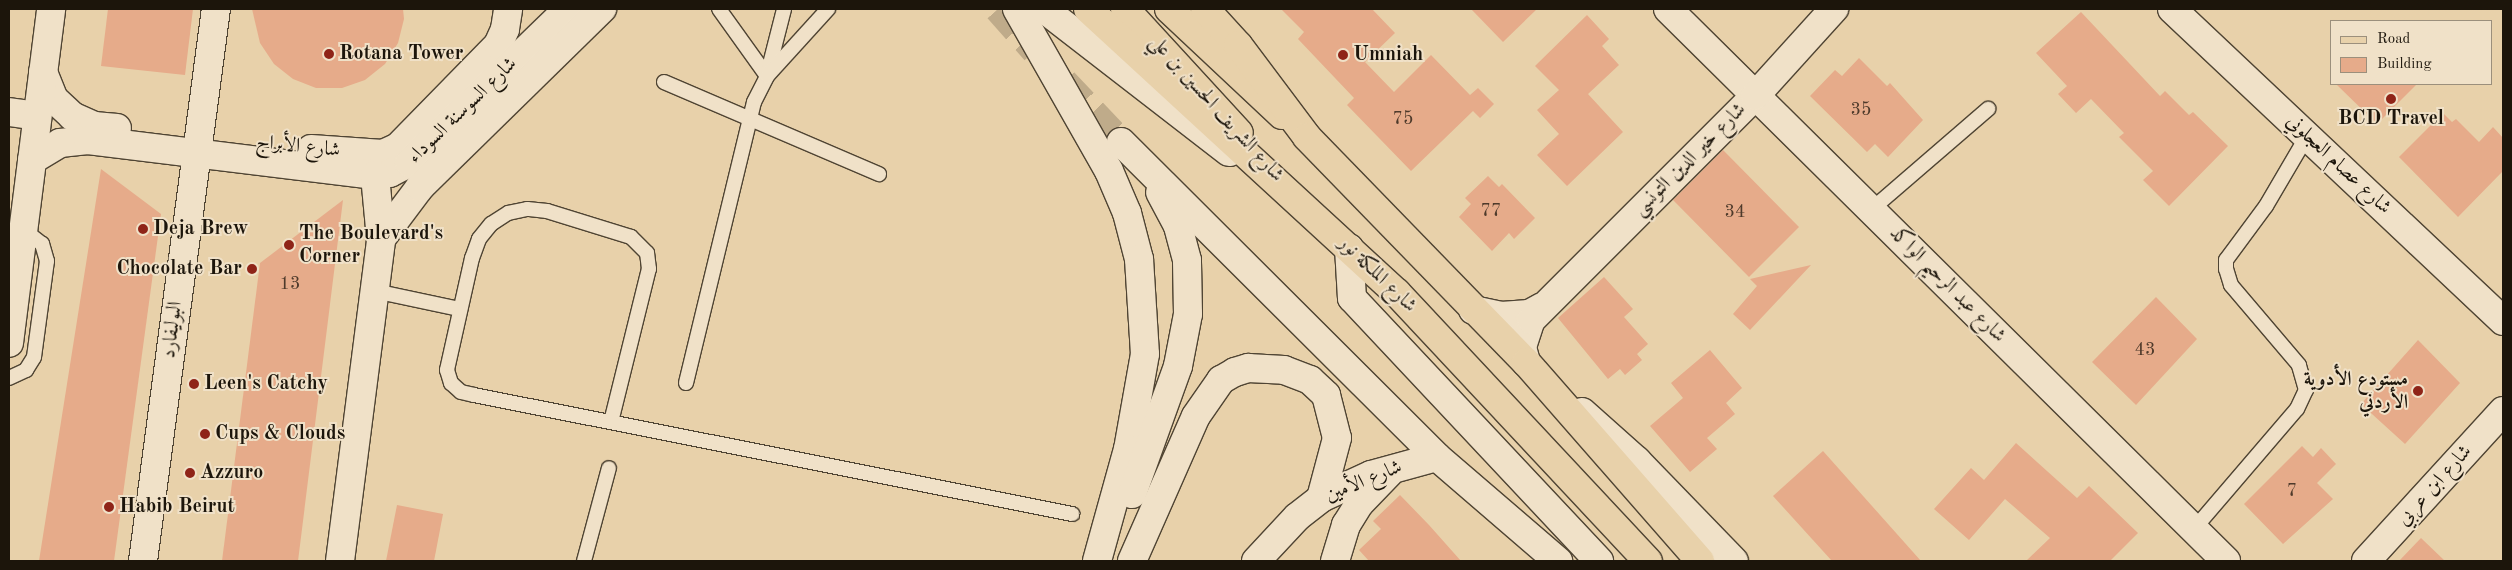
<!DOCTYPE html>
<html>
<head>
<meta charset="utf-8">
<style>
  body { margin:0 }
  #map { position:relative; width:2512px; height:570px; overflow:hidden; background:#e8d1aa; font-family:"Old Standard TT",Amiri,serif }
  div>[style] { position:absolute }
  [style*='--x'] { left:calc(var(--x)*1px); top:calc(var(--y)*1px); width:calc(var(--w)*1px); rotate:calc(var(--a)*1deg) }
  .building>* { inset:0; background:#e6ab8a }
  .secondary-tunnel>* { height:28px; margin-top:-14px; transform-origin:0; background:repeating-linear-gradient(90deg,#bfab8a 0 28px,transparent 0 42px) }
  .roads { filter:drop-shadow(1px 0 #4f4433) drop-shadow(-1px 0 #4f4433) drop-shadow(0 1px #4f4433) drop-shadow(0 -1px #4f4433) }
  .lane>* { height:14px; margin:-7px; padding:0 7px; transform-origin:7px; border-radius:7px; background:#f0e1c8 }
  .street>* { height:28px; margin:-14px; padding:0 14px; transform-origin:14px; border-radius:14px; background:#f0e1c8 }
  .secondary>* { height:28px; margin:-14px; padding:0 14px; transform-origin:14px; border-radius:14px; background:#f0e1c8 }
  .primary>* { height:28px; margin:-14px; padding:0 14px; transform-origin:14px; border-radius:14px; background:#e8d1aa }
  .highway>* { height:28px; margin:-14px; padding:0 14px; transform-origin:14px; border-radius:14px; background:#e8d1aa }
  .dots>* { width:14px; height:14px; translate:-50% -50%; box-sizing:border-box; border:2px solid #f0e1c8; border-radius:50% }
  span { translate:-50% -50%; white-space:nowrap; text-align:center; line-height:1.15; -webkit-text-stroke:4px #f0e1c8; paint-order:stroke }
  .number-label { font-size:18px; color:#4e3a2b }
  .number-label span { -webkit-text-stroke-width:0 }
  .poi-label { font-size:20px; color:#1c150b; font-weight:700 }
  .left { translate:0 -50%; text-align:left }
  .right { translate:-100% -50%; text-align:right }
  .street-label { font-size:20px; color:#1c150b }
  .frame { position:absolute; inset:0; border:10px solid #1c150b; pointer-events:none }
  .legend { position:absolute; left:2330px; top:20px; width:162px; height:65px; box-sizing:border-box; background:#f0e1c8; border:1px solid #9b8f7c; margin:0; padding:6px 9px; list-style:none; font-size:15px; color:#1c150b }
  .legend li { display:flex; align-items:center; gap:10px; height:25px }
  .legend b { width:25px; border:1px solid #9b8f7c }
</style>
</head>
<body>
<div id="map">
  <div class="building">
    <i style="clip-path:polygon(108px 9px,193px 9px,185px 75px,101px 66px)"></i>
    <i style="clip-path:polygon(252px 9px,403px 9px,404px 19px,398px 43px,385px 64px,365px 80px,342px 88px,316px 88px,293px 79px,274px 64px,260px 43px)"></i>
    <i style="clip-path:polygon(1281px 9px,1372px 9px,1395px 33px,1365px 62px,1394px 92px,1431px 55px,1470px 95px,1478px 88px,1494px 104px,1480px 118px,1473px 111px,1411px 171px,1347px 105px,1354px 98px,1298px 39px,1304px 32px)"></i>
    <i style="clip-path:polygon(1471px 9px,1537px 9px,1503px 42px)"></i>
    <i style="clip-path:polygon(2081px 12px,2160px 96px,2165px 91px,2189px 115px,2193px 112px,2228px 146px,2169px 206px,2143px 180px,2153px 171px,2119px 137px,2124px 133px,2091px 99px,2076px 113px,2058px 94px,2067px 86px,2036px 53px)"></i>
    <i style="clip-path:polygon(1587px 15px,1609px 39px,1602px 46px,1619px 65px,1588px 94px,1623px 132px,1567px 186px,1537px 155px,1559px 134px,1537px 110px,1559px 90px,1535px 66px)"></i>
    <i style="clip-path:polygon(1859px 58px,1887px 86px,1890px 83px,1923px 120px,1888px 157px,1875px 144px,1867px 152px,1810px 96px,1835px 70px,1842px 76px)"></i>
    <i style="clip-path:polygon(2336px 84px,2417px 84px,2377px 124px)"></i>
    <i style="clip-path:polygon(2443px 113px,2452px 122px,2456px 119px,2479px 142px,2493px 127px,2503px 138px,2503px 171px,2458px 217px,2399px 157px)"></i>
    <i style="clip-path:polygon(1723px 150px,1799px 227px,1749px 277px,1673px 200px)"></i>
    <i style="clip-path:polygon(101px 169px,161px 214px,114px 561px,39px 561px)"></i>
    <i style="clip-path:polygon(1488px 176px,1499px 187px,1502px 184px,1535px 218px,1514px 239px,1509px 233px,1492px 251px,1459px 217px,1471px 204px,1465px 198px)"></i>
    <i style="clip-path:polygon(343px 200px,298px 561px,222px 561px,260px 263px)"></i>
    <i style="clip-path:polygon(1811px 265px,1750px 330px,1733px 314px,1757px 286px,1750px 279px)"></i>
    <i style="clip-path:polygon(1604px 277px,1633px 309px,1624px 317px,1648px 344px,1637px 354px,1642px 360px,1625px 375px,1620px 369px,1608px 379px,1558px 318px)"></i>
    <i style="clip-path:polygon(2156px 297px,2197px 339px,2136px 405px,2092px 362px)"></i>
    <i style="clip-path:polygon(2418px 340px,2460px 383px,2405px 444px,2361px 404px)"></i>
    <i style="clip-path:polygon(1710px 350px,1742px 388px,1726px 403px,1735px 414px,1707px 438px,1717px 449px,1690px 472px,1650px 426px,1683px 398px,1671px 383px)"></i>
    <i style="clip-path:polygon(2016px 443px,2077px 498px,2089px 486px,2138px 533px,2110px 561px,2026px 561px,2050px 538px,2005px 499px,1969px 540px,1934px 509px,1971px 468px,1984px 480px)"></i>
    <i style="clip-path:polygon(2302px 446px,2313px 457px,2321px 448px,2336px 464px,2317px 483px,2333px 499px,2283px 544px,2244px 504px)"></i>
    <i style="clip-path:polygon(1823px 451px,1921px 561px,1832px 561px,1773px 496px)"></i>
    <i style="clip-path:polygon(1400px 495px,1429px 525px,1461px 561px,1369px 561px,1359px 550px,1381px 529px,1373px 521px)"></i>
    <i style="clip-path:polygon(397px 505px,443px 514px,434px 561px,386px 561px)"></i>
    <i style="clip-path:polygon(2421px 538px,2445px 561px,2399px 561px)"></i>
  </div>
  <div class="secondary-tunnel">
    <i style="--x:998;--y:9;--w:56;--a:48.6"></i>
    <i style="--x:1064;--y:82;--w:83;--a:46.5"></i>
  </div>
  <div class="roads">
    <div class="lane">
      <i style="--x:719;--y:9;--w:82;--a:54.4"></i>
      <i style="--x:768;--y:72;--w:65;--a:-75.7"></i>
      <i style="--x:664;--y:82;--w:234;--a:23.2"></i>
      <i style="--x:1871;--y:210;--w:155;--a:-40.8"></i>
      <i style="--x:375;--y:291;--w:87;--a:12"></i>
      <i style="--x:9;--y:378;--w:19;--a:-25"></i>
      <i style="--x:26;--y:370;--w:15;--a:-58"></i>
      <i style="--x:34;--y:357;--w:97;--a:-82.3"></i>
      <i style="--x:47;--y:261;--w:18;--a:-106"></i>
      <i style="--x:42;--y:244;--w:24;--a:-142"></i>
      <i style="--x:686;--y:383;--w:289;--a:-76.4"></i>
      <i style="--x:754;--y:102;--w:29;--a:-63"></i>
      <i style="--x:767;--y:76;--w:91;--a:-47.7"></i>
      <i style="--x:611;--y:422;--w:158;--a:-76.1"></i>
      <i style="--x:649;--y:269;--w:16;--a:-97"></i>
      <i style="--x:647;--y:253;--w:23;--a:-135"></i>
      <i style="--x:631;--y:237;--w:88;--a:-162.8"></i>
      <i style="--x:547;--y:211;--w:20;--a:-174"></i>
      <i style="--x:527;--y:209;--w:19;--a:168"></i>
      <i style="--x:508;--y:213;--w:20;--a:147"></i>
      <i style="--x:491;--y:224;--w:19;--a:129"></i>
      <i style="--x:479;--y:239;--w:20;--a:110"></i>
      <i style="--x:472;--y:258;--w:115;--a:102.6"></i>
      <i style="--x:447;--y:370;--w:14;--a:73"></i>
      <i style="--x:451;--y:383;--w:13;--a:42"></i>
      <i style="--x:461;--y:392;--w:13;--a:13"></i>
      <i style="--x:474;--y:395;--w:610;--a:11.25"></i>
      <i style="--x:2194;--y:529;--w:158;--a:-49.4"></i>
      <i style="--x:2297;--y:409;--w:21;--a:-65"></i>
      <i style="--x:2306;--y:390;--w:26;--a:-106"></i>
      <i style="--x:2299;--y:365;--w:105;--a:-130.4"></i>
      <i style="--x:2231;--y:285;--w:17;--a:-107"></i>
      <i style="--x:2226;--y:269;--w:9;--a:-90"></i>
      <i style="--x:2226;--y:260;--w:67;--a:-53.5"></i>
      <i style="--x:2266;--y:206;--w:81;--a:-59.6"></i>
      <i style="--x:584;--y:561;--w:96;--a:-75"></i>
    </div>
    <div class="street">
      <i style="--x:1017;--y:9;--w:186;--a:60.4"></i>
      <i style="--x:1109;--y:171;--w:46;--a:66.8"></i>
      <i style="--x:1127;--y:213;--w:48;--a:75.4"></i>
      <i style="--x:1139;--y:259;--w:95;--a:86.4"></i>
      <i style="--x:1145;--y:354;--w:97;--a:100.1"></i>
      <i style="--x:1128;--y:449;--w:116;--a:105.5"></i>
      <i style="--x:1668;--y:9;--w:785;--a:44.69"></i>
      <i style="--x:43;--y:72;--w:29;--a:68"></i>
      <i style="--x:54;--y:99;--w:25;--a:43"></i>
      <i style="--x:72;--y:116;--w:24;--a:24"></i>
      <i style="--x:94;--y:126;--w:23;--a:5"></i>
      <i style="--x:9;--y:112;--w:28;--a:8"></i>
      <i style="--x:1121;--y:142;--w:446;--a:44.9"></i>
      <i style="--x:1437;--y:457;--w:160;--a:40.7"></i>
      <i style="--x:311;--y:149;--w:72;--a:4"></i>
      <i style="--x:383;--y:154;--w:17;--a:-25"></i>
      <i style="--x:398;--y:147;--w:143;--a:-45.6"></i>
      <i style="--x:498;--y:45;--w:17;--a:-66"></i>
      <i style="--x:505;--y:29;--w:20;--a:-81"></i>
      <i style="--x:32;--y:160;--w:33;--a:-31"></i>
      <i style="--x:60;--y:143;--w:28;--a:-6"></i>
      <i style="--x:88;--y:140;--w:289;--a:7"></i>
      <i style="--x:375;--y:175;--w:15;--a:-8"></i>
      <i style="--x:390;--y:173;--w:21;--a:-28"></i>
      <i style="--x:409;--y:163;--w:221;--a:-44.1"></i>
      <i style="--x:381;--y:239;--w:65;--a:-53.1"></i>
      <i style="--x:420;--y:187;--w:255;--a:-44.4"></i>
      <i style="--x:1473;--y:310;--w:29;--a:12"></i>
      <i style="--x:1501;--y:316;--w:28;--a:-4"></i>
      <i style="--x:1529;--y:314;--w:15;--a:-28"></i>
      <i style="--x:9;--y:343;--w:337;--a:-82.8"></i>
      <i style="--x:1526;--y:362;--w:16;--a:-105"></i>
      <i style="--x:1522;--y:347;--w:28;--a:-72"></i>
      <i style="--x:1531;--y:320;--w:317;--a:-45"></i>
      <i style="--x:1755;--y:96;--w:118;--a:-47.8"></i>
      <i style="--x:1132;--y:494;--w:136;--a:-70.2"></i>
      <i style="--x:1178;--y:366;--w:53;--a:-79.1"></i>
      <i style="--x:1188;--y:314;--w:54;--a:-91.1"></i>
      <i style="--x:1187;--y:260;--w:35;--a:-105"></i>
      <i style="--x:1178;--y:226;--w:38;--a:-118"></i>
      <i style="--x:143;--y:561;--w:557;--a:-82.47"></i>
      <i style="--x:340;--y:561;--w:325;--a:-82.7"></i>
      <i style="--x:381;--y:239;--w:64;--a:-95.4"></i>
      <i style="--x:1132;--y:561;--w:158;--a:-66.2"></i>
      <i style="--x:1196;--y:416;--w:44;--a:-55.2"></i>
      <i style="--x:1221;--y:380;--w:16;--a:-30"></i>
      <i style="--x:1235;--y:372;--w:14;--a:-17"></i>
      <i style="--x:1248;--y:368;--w:36;--a:3"></i>
      <i style="--x:1284;--y:370;--w:28;--a:21"></i>
      <i style="--x:1310;--y:380;--w:22;--a:43"></i>
      <i style="--x:1326;--y:395;--w:44;--a:75.7"></i>
      <i style="--x:1337;--y:438;--w:62;--a:104.9"></i>
      <i style="--x:1256;--y:561;--w:60;--a:-47"></i>
      <i style="--x:1297;--y:517;--w:31;--a:-38"></i>
      <i style="--x:1321;--y:498;--w:55;--a:-24.7"></i>
      <i style="--x:1371;--y:475;--w:68;--a:-15.3"></i>
      <i style="--x:1335;--y:561;--w:38;--a:-73"></i>
      <i style="--x:1346;--y:525;--w:26;--a:-58"></i>
      <i style="--x:1360;--y:503;--w:42;--a:-46"></i>
    </div>
    <div class="secondary">
      <i style="--x:1044;--y:9;--w:234;--a:37.7"></i>
      <i style="--x:2172;--y:9;--w:455;--a:43.3"></i>
      <i style="--x:1349;--y:248;--w:50;--a:86.6"></i>
      <i style="--x:1352;--y:298;--w:361;--a:46.8"></i>
      <i style="--x:1582;--y:412;--w:74;--a:41.7"></i>
      <i style="--x:1637;--y:461;--w:139;--a:45.9"></i>
      <i style="--x:2366;--y:561;--w:203;--a:-47.6"></i>
    </div>
    <div class="primary">
      <i style="--x:1125;--y:9;--w:168;--a:47.4"></i>
      <i style="--x:1169;--y:9;--w:155;--a:43.2"></i>
    </div>
    <div class="highway">
      <i style="--x:1088;--y:9;--w:420;--a:42.6"></i>
      <i style="--x:1397;--y:293;--w:367;--a:46.9"></i>
      <i style="--x:1205;--y:9;--w:49;--a:47.5"></i>
      <i style="--x:1238;--y:45;--w:115;--a:53.1"></i>
      <i style="--x:1307;--y:137;--w:314;--a:45.8"></i>
      <i style="--x:1526;--y:362;--w:264;--a:48.8"></i>
    </div>
  </div>
  <div class="dots">
    <i style="left:329px;top:54px;background:#8f2418"></i>
    <i style="left:1343px;top:55px;background:#8f2418"></i>
    <i style="left:2391px;top:99px;background:#8f2418"></i>
    <i style="left:143px;top:229px;background:#8f2418"></i>
    <i style="left:289px;top:245px;background:#8f2418"></i>
    <i style="left:252px;top:269px;background:#8f2418"></i>
    <i style="left:194px;top:384px;background:#8f2418"></i>
    <i style="left:2418px;top:391px;background:#8f2418"></i>
    <i style="left:205px;top:434px;background:#8f2418"></i>
    <i style="left:190px;top:473px;background:#8f2418"></i>
    <i style="left:109px;top:507px;background:#8f2418"></i>
  </div>
  <div class="number-label">
    <span style="left:1861px;top:110px">35</span>
    <span style="left:1403px;top:119px">75</span>
    <span style="left:1491px;top:211px">77</span>
    <span style="left:1735px;top:212px">34</span>
    <span style="left:290px;top:284px">13</span>
    <span style="left:2145px;top:350px">43</span>
    <span style="left:2292px;top:491px">7</span>
  </div>
  <div class="poi-label">
    <span class="left" style="left:339px;top:54px">Rotana Tower</span>
    <span class="left" style="left:1353px;top:55px">Umniah</span>
    <span style="left:2391px;top:119px">BCD Travel</span>
    <span class="left" style="left:153px;top:229px">Deja Brew</span>
    <span class="left" style="left:299px;top:246px">The Boulevard's<br>Corner</span>
    <span class="right" style="left:242px;top:269px">Chocolate Bar</span>
    <span class="right" style="left:2408px;top:392px">مستودع الأدوية<br>الأردني</span>
    <span class="left" style="left:204px;top:384px">Leen's Catchy</span>
    <span class="left" style="left:215px;top:434px">Cups &amp; Clouds</span>
    <span class="left" style="left:200px;top:473px">Azzuro</span>
    <span class="left" style="left:119px;top:507px">Habib Beirut</span>
  </div>
  <div class="street-label">
    <span style="left:1216px;top:109px;rotate:48deg">شارع الشريف الحسين بن علي</span>
    <span style="left:463px;top:111px;rotate:-44deg">شارع السوسنة السوداء</span>
    <span style="left:298px;top:147px;rotate:6deg">شارع الأبراج</span>
    <span style="left:1690px;top:160px;rotate:-45deg">شارع خير الدين التونسي</span>
    <span style="left:2338px;top:165px;rotate:43deg">شارع عصام العجلوني</span>
    <span style="left:1377px;top:275px;rotate:44deg">شارع الملكة نور</span>
    <span style="left:1947px;top:285px;rotate:45deg">شارع عبد الرحيم الواكد</span>
    <span style="left:173px;top:330px;rotate:-83deg">البوليفارد</span>
    <span style="left:1364px;top:482px;rotate:-22deg">شارع الأمين</span>
    <span style="left:2435px;top:486px;rotate:-48deg">شارع ابن عربي</span>
  </div>
  <div class="frame"></div>
  <ul class="legend">
  <li><b style="height:6px;background:#e8d1aa"></b>Road</li>
  <li><b style="height:14px;background:#e6ab8a"></b>Building</li>
  </ul>
</div>
</body>
</html>
